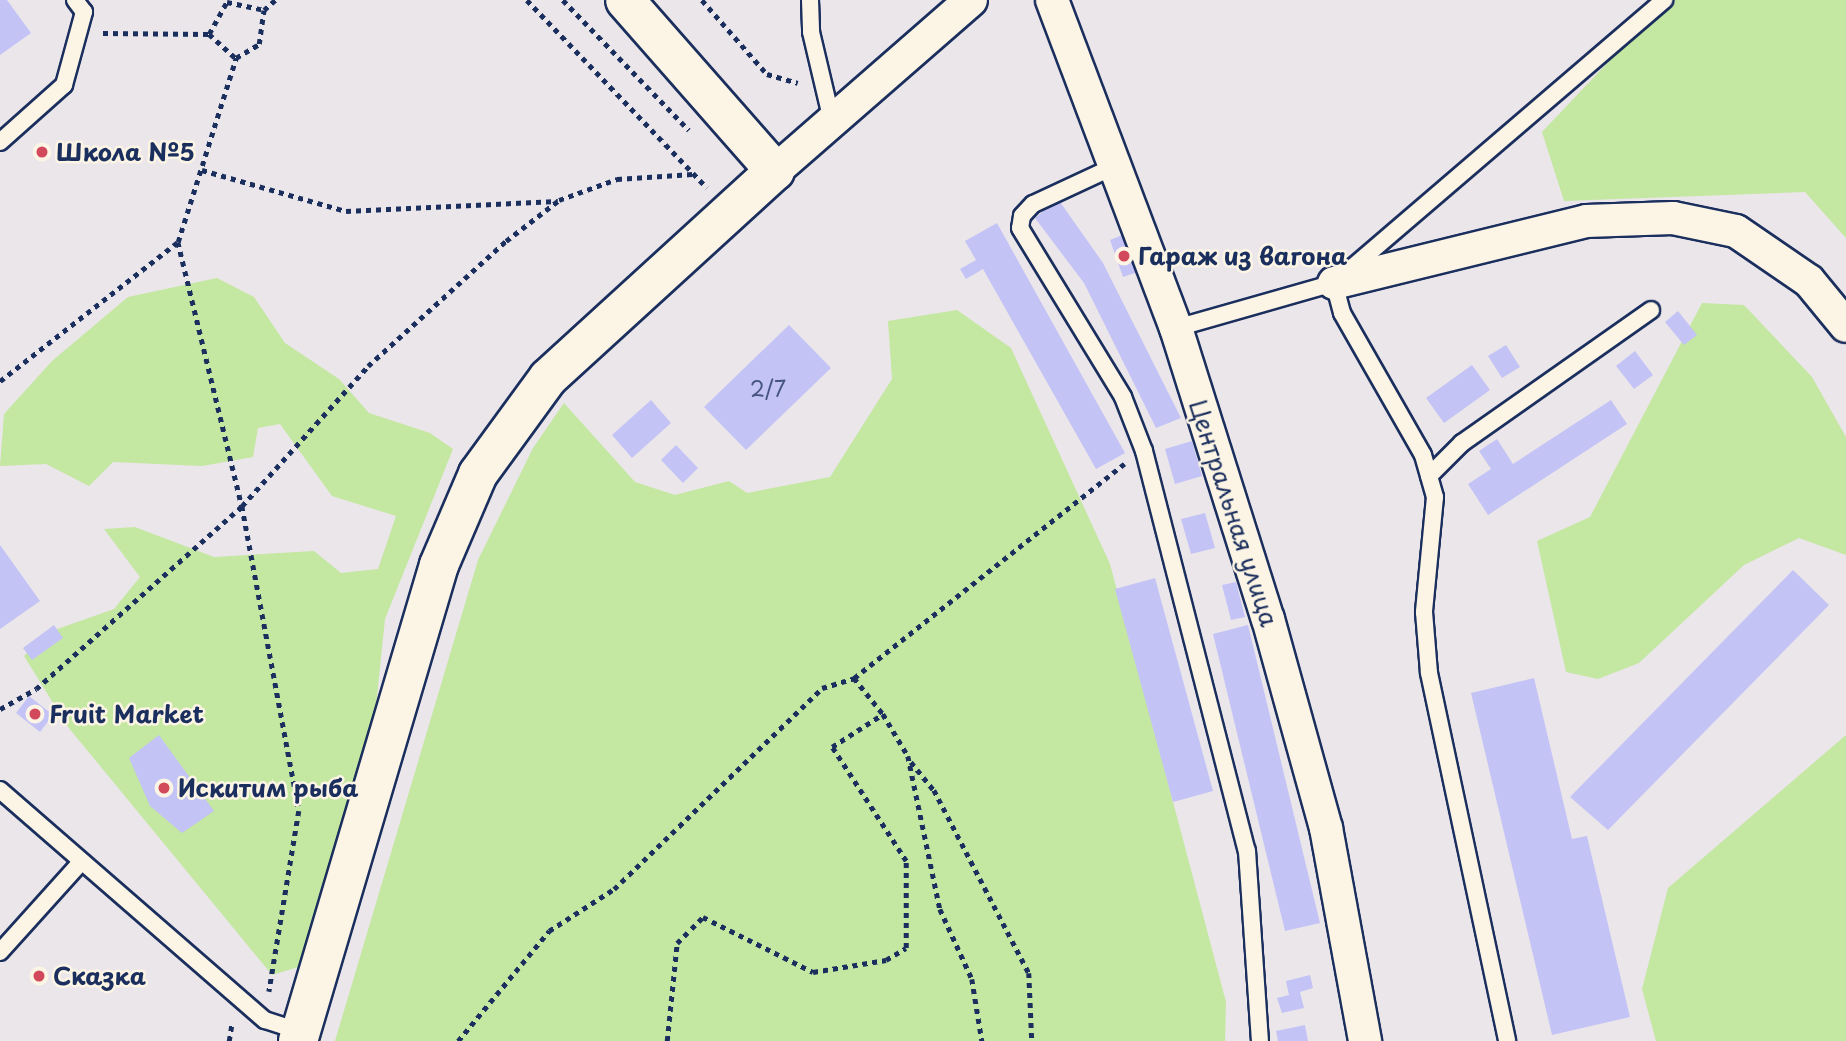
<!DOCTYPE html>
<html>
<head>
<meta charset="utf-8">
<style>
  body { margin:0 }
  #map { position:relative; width:1846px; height:1041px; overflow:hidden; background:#ebe6ea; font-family:"Playpen Sans",sans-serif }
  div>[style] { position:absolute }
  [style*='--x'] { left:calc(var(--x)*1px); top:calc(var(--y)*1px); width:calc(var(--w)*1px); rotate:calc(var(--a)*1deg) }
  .green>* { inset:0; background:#c4e7a1 }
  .building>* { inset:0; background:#c4c3f6 }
  .path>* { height:4.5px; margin-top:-2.25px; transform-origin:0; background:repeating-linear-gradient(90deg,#1b2f5e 0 5px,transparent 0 10px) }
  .roads { filter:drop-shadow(2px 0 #1b2f5e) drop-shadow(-2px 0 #1b2f5e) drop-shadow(0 2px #1b2f5e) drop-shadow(0 -2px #1b2f5e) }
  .lane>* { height:16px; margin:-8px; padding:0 8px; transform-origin:8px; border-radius:8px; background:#fcf5e5 }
  .street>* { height:32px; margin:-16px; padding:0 16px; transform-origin:16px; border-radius:16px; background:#fcf5e5 }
  .secondary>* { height:38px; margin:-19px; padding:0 19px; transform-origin:19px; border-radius:19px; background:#fcf5e5 }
  .dots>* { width:19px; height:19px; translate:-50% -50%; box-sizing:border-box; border:4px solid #fcf5e5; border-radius:50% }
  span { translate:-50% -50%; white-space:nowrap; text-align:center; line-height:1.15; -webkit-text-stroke:5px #fcf5e5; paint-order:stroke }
  .number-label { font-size:21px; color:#455484 }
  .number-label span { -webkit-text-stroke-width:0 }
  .poi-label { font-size:24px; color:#1b2f5e; font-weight:700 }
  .left { translate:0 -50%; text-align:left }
  .street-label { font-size:24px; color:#1b2f5e }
</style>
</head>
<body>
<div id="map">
  <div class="green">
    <i style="clip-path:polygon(1667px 0,1846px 0,1846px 238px,1805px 192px,1564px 201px,1542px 132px)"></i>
    <i style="clip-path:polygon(217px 278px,254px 297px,285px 343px,339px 379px,369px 413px,430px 433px,453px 449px,385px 619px,376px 706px,305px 965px,272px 975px,68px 727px,24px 656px,46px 633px,114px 609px,140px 577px,104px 529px,135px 527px,214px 557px,314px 551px,341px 573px,378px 569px,396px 516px,332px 496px,280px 424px,258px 428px,253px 457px,202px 466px,113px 462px,89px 486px,46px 464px,0 466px,4px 414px,52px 361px,128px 297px)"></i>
    <i style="clip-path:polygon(1702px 303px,1744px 305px,1812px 377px,1846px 437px,1846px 555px,1799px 538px,1744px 565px,1639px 663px,1598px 679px,1566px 672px,1537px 541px,1590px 517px)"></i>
    <i style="clip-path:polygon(957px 310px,1011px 348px,1110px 564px,1226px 1002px,1225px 1041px,335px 1041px,478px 560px,533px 448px,564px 403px,635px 482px,675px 495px,729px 481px,747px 493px,830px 477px,892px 379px,888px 321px)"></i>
    <i style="clip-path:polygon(1846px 735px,1846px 1041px,1656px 1041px,1642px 989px,1668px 888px)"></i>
  </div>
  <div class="building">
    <i style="clip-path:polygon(0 0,7px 0,31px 33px,0 55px)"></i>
    <i style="clip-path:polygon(1058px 199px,1103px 263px,1181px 418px,1156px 428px,1084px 283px,1035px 218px)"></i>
    <i style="clip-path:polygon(997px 223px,1125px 453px,1096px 469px,983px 269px,966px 279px,960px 269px,976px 260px,965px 241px)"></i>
    <i style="clip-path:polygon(1125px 234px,1138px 272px,1123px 277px,1110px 240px)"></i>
    <i style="clip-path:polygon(1678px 311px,1697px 335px,1684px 345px,1665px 322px)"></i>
    <i style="clip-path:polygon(789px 325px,831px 368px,746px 450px,704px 407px)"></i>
    <i style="clip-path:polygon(1506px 345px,1520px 367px,1502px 378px,1488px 356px)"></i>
    <i style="clip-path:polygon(1635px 351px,1653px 375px,1634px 389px,1616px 366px)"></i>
    <i style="clip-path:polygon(1472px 365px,1490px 390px,1444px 423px,1426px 398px)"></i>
    <i style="clip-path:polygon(651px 400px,671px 423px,632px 458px,612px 435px)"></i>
    <i style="clip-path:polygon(1611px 400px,1627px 424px,1488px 515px,1468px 484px,1491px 469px,1479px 451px,1497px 439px,1513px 464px)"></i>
    <i style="clip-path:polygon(1192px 441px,1202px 476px,1175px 484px,1165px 449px)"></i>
    <i style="clip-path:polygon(676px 445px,698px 468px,683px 483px,661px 460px)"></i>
    <i style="clip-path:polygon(1205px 513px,1215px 548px,1191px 554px,1181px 519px)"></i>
    <i style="clip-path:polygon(0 545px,40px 601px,0 629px)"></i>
    <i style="clip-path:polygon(1793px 570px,1829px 605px,1608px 830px,1570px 797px)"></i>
    <i style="clip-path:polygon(1155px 578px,1213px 791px,1173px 802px,1115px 589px)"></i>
    <i style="clip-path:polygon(1236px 582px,1245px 617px,1231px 620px,1222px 585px)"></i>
    <i style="clip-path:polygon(54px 625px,63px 638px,32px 660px,23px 648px)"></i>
    <i style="clip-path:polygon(1248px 625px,1320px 923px,1285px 931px,1213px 634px)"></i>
    <i style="clip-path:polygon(1534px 678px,1572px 839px,1587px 836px,1630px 1017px,1552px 1035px,1471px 693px)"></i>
    <i style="clip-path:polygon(29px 696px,53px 715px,40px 732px,16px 713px)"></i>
    <i style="clip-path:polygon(159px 735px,214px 811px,182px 833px,150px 806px,129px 758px)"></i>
    <i style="clip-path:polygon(1310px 975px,1313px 988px,1300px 992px,1304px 1008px,1282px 1013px,1277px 998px,1289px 995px,1286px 981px)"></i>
    <i style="clip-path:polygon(1305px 1025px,1308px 1041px,1278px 1041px,1276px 1031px)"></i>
  </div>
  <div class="path">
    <i style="--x:527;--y:0;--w:260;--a:46.2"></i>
    <i style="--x:563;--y:0;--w:181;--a:45.9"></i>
    <i style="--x:702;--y:0;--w:98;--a:48.7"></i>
    <i style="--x:767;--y:74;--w:32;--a:16"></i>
    <i style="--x:103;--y:33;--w:106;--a:0.5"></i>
    <i style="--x:209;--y:34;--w:36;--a:42"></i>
    <i style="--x:209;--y:34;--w:37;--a:-61"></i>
    <i style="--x:227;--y:2;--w:38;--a:12"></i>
    <i style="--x:202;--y:170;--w:150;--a:15.9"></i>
    <i style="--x:346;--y:211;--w:212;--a:-2.7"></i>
    <i style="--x:178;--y:242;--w:272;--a:76.4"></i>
    <i style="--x:242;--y:506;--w:310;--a:79.4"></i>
    <i style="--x:299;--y:811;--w:183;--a:99.4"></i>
    <i style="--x:0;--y:381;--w:226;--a:-38"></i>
    <i style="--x:178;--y:242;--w:193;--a:-72.5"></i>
    <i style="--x:236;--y:58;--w:27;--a:-31"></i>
    <i style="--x:259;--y:44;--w:34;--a:-82"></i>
    <i style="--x:264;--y:10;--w:15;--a:-42"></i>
    <i style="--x:854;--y:678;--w:345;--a:-38.4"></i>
    <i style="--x:0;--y:709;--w:41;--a:-29.1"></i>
    <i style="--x:36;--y:689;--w:276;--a:-41.6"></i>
    <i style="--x:242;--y:506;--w:188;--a:-48"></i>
    <i style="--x:368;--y:366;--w:186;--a:-42.2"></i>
    <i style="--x:506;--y:241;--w:67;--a:-37.7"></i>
    <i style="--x:559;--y:200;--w:62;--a:-19.9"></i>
    <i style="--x:617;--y:179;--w:76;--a:-3.8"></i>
    <i style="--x:911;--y:762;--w:36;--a:51"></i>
    <i style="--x:934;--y:790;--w:206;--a:62.6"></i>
    <i style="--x:1029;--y:973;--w:68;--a:87.5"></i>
    <i style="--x:229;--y:1041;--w:19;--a:-81"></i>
    <i style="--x:458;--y:1041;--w:143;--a:-50.4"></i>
    <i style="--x:549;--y:931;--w:77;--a:-32.9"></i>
    <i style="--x:614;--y:889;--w:289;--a:-44"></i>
    <i style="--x:822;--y:688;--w:34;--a:-17"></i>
    <i style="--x:854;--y:678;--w:46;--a:51.1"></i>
    <i style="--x:667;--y:1041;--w:99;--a:-84.2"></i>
    <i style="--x:677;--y:943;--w:37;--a:-45"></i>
    <i style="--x:703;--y:917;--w:123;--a:26.6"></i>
    <i style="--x:813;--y:972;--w:74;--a:-9.3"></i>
    <i style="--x:886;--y:960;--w:23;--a:-31"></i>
    <i style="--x:906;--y:948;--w:87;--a:-90"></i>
    <i style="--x:906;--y:861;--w:136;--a:-123"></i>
    <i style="--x:832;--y:747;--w:61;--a:-32.9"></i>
    <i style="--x:883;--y:714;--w:49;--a:59.2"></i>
    <i style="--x:908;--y:756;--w:156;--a:78.2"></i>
    <i style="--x:940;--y:909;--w:77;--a:65.4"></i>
    <i style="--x:972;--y:979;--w:63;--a:80.8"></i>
  </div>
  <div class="roads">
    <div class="lane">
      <i style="--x:810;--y:0;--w:32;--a:88"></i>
      <i style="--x:811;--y:32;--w:91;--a:76.7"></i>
      <i style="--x:0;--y:142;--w:86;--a:-41.7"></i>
      <i style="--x:64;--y:85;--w:76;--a:-74.7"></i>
      <i style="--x:84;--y:12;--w:15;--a:-127"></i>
      <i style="--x:1115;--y:166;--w:90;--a:155.1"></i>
      <i style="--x:1033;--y:204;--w:16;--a:133"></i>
      <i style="--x:1022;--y:216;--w:12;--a:99"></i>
      <i style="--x:1020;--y:228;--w:198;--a:58.6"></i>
      <i style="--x:1123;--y:397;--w:58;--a:68.7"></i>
      <i style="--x:1144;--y:451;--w:413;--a:75.6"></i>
      <i style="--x:1247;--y:851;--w:190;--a:86.1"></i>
      <i style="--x:1334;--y:283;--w:31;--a:75"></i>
      <i style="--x:1342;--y:313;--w:163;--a:60.3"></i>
      <i style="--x:1423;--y:455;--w:44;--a:74.1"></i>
      <i style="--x:1435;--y:497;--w:116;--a:95.5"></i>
      <i style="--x:1424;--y:612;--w:61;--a:85.3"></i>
      <i style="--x:1429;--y:673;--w:376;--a:78"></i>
      <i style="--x:1176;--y:328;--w:164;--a:-15.9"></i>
      <i style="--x:1334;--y:283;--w:435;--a:-40.6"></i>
      <i style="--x:1429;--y:476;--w:47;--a:-45"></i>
      <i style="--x:1462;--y:443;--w:231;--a:-35.1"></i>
      <i style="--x:0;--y:790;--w:351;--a:41"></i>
      <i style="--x:265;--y:1020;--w:38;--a:18"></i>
      <i style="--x:0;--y:952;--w:122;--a:-48"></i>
    </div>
    <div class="street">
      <i style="--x:1052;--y:0;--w:351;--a:69.3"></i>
      <i style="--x:1176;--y:328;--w:305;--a:72.5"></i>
      <i style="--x:1268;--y:619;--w:217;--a:74.5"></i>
      <i style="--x:1326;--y:828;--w:217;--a:79.6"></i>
      <i style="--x:775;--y:171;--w:260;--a:-41.1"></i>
      <i style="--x:1334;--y:283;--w:260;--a:-13.8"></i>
      <i style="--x:1586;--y:221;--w:87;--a:-2"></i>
      <i style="--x:1673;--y:218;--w:64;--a:11.7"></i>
      <i style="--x:1736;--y:231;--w:88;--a:34.4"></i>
      <i style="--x:1809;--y:281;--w:58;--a:50.6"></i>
    </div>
    <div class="secondary">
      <i style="--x:298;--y:1041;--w:496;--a:-73.5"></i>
      <i style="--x:439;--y:565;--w:99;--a:-66.8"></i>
      <i style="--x:478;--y:474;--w:119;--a:-53.9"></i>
      <i style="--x:548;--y:378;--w:307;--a:-42.4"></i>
      <i style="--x:775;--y:171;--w:227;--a:-131.3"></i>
    </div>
  </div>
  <div class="dots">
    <i style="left:42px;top:152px;background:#d1495b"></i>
    <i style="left:1124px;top:256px;background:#d1495b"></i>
    <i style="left:35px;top:714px;background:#d1495b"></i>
    <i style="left:164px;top:788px;background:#d1495b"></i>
    <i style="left:39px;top:976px;background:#d1495b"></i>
  </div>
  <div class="number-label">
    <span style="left:768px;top:388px">2/7</span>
  </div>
  <div class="poi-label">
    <span class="left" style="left:56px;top:152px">Школа №5</span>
    <span class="left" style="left:1138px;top:256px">Гараж из вагона</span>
    <span class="left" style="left:49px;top:714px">Fruit Market</span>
    <span class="left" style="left:178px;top:788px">Искитим рыба</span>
    <span class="left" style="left:53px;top:976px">Сказка</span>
  </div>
  <div class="street-label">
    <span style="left:1234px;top:513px;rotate:72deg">Центральная улица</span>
  </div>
</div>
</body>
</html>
